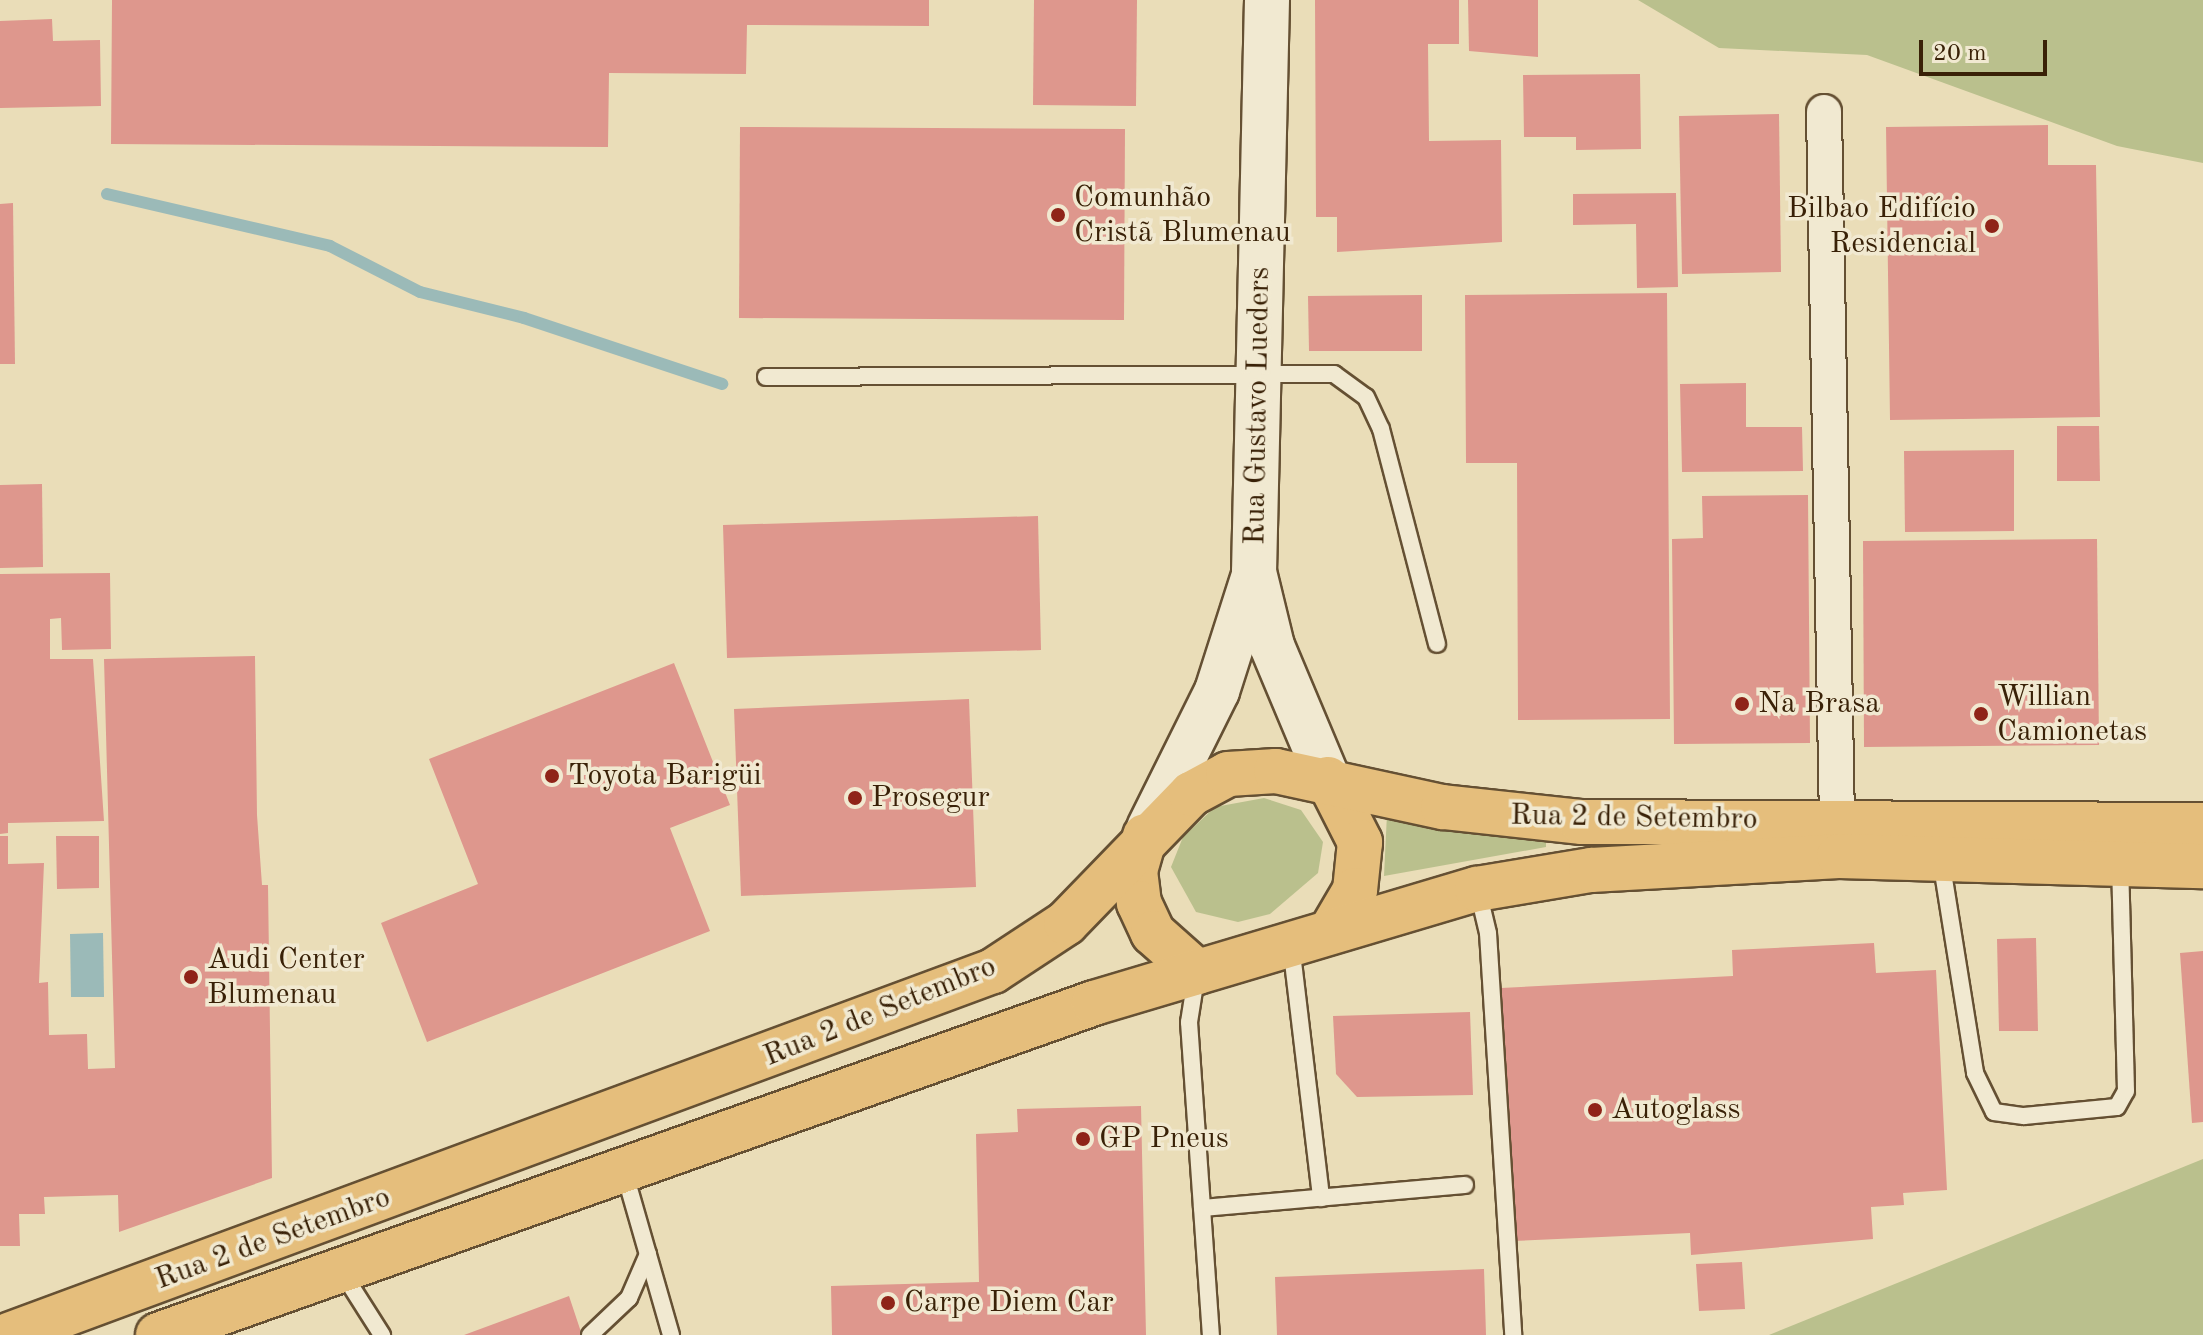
<!DOCTYPE html>
<html>
<head>
<meta charset="utf-8">
<style>
  body { margin:0 }
  #map { position:relative; width:2203px; height:1335px; overflow:hidden; background:#eaddb8; font-family:"Old Standard TT",serif }
  div>[style] { position:absolute }
  [style*='--x'] { left:calc(var(--x)*1px); top:calc(var(--y)*1px); width:calc(var(--w)*1px); rotate:calc(var(--a)*1deg) }
  .green>* { inset:0; background:#bac08d }
  .water>* { inset:0; background:#9bbab8 }
  .stream>* { height:12px; margin:-6px; padding:0 6px; transform-origin:6px; border-radius:6px; background:#9bbab8 }
  .building>* { inset:0; background:#de978d }
  .roads { filter:drop-shadow(2px 0 #655033) drop-shadow(-2px 0 #655033) drop-shadow(0 2px #655033) drop-shadow(0 -2px #655033) }
  .service>* { height:16px; margin:-8px; padding:0 8px; transform-origin:8px; border-radius:8px; background:#f1e9d1 }
  .minor>* { height:34px; margin:-17px; padding:0 17px; transform-origin:17px; border-radius:17px; background:#f1e9d1 }
  .secondary>* { height:44px; margin:-22px; padding:0 22px; transform-origin:22px; border-radius:22px; background:#f1e9d1 }
  .primary>* { height:44px; margin:-22px; padding:0 22px; transform-origin:22px; border-radius:22px; background:#e5be7c }
  .dots>* { width:22px; height:22px; translate:-50% -50%; box-sizing:border-box; border:4px solid #f1e9d1; border-radius:50% }
  span { translate:-50% -50%; white-space:nowrap; text-align:center; line-height:1.15; -webkit-text-stroke:7px #f1e9d1; paint-order:stroke }
  .poi-label { font-size:30px; color:#392107 }
  .left { translate:0 -50%; text-align:left }
  .right { translate:-100% -50%; text-align:right }
  .street-label { font-size:30px; color:#392107 }
  .scale { position:absolute; left:1919px; top:40px; width:128px; height:36px; box-sizing:border-box; border:4px solid #392107; border-top:0; padding-left:10px; font-size:24px; line-height:28px; white-space:nowrap; color:#392107; -webkit-text-stroke:6px #f1e9d1; paint-order:stroke }
</style>
</head>
<body>
<div id="map">
  <div class="green">
    <i style="clip-path:polygon(1638px 0,2203px 0,2203px 163px,2117px 146px,1867px 55px,1719px 48px)"></i>
    <i style="clip-path:polygon(1264px 798px,1301px 810px,1323px 842px,1318px 873px,1270px 914px,1238px 922px,1196px 912px,1171px 867px,1183px 837px,1215px 807px)"></i>
    <i style="clip-path:polygon(1387px 814px,1546px 839px,1546px 847px,1384px 876px)"></i>
    <i style="clip-path:polygon(2203px 1159px,2203px 1335px,1769px 1335px)"></i>
  </div>
  <div class="water">
    <i style="clip-path:polygon(103px 933px,104px 997px,71px 997px,70px 934px)"></i>
  </div>
  <div class="stream">
    <i style="--x:107;--y:194;--w:229;--a:13.1"></i>
    <i style="--x:330;--y:246;--w:101;--a:27.1"></i>
    <i style="--x:420;--y:292;--w:107;--a:14"></i>
    <i style="--x:524;--y:318;--w:209;--a:18.4"></i>
  </div>
  <div class="building">
    <i style="clip-path:polygon(112px 0,929px 0,929px 26px,747px 25px,746px 74px,609px 73px,608px 147px,111px 144px)"></i>
    <i style="clip-path:polygon(1034px 0,1137px 0,1136px 106px,1033px 105px)"></i>
    <i style="clip-path:polygon(1315px 0,1459px 0,1459px 44px,1428px 44px,1429px 141px,1501px 140px,1502px 242px,1337px 252px,1337px 217px,1316px 217px)"></i>
    <i style="clip-path:polygon(1468px 0,1538px 0,1538px 57px,1469px 51px)"></i>
    <i style="clip-path:polygon(52px 19px,53px 41px,100px 40px,101px 106px,0 108px,0 21px)"></i>
    <i style="clip-path:polygon(1640px 74px,1641px 149px,1576px 150px,1576px 137px,1524px 137px,1523px 75px)"></i>
    <i style="clip-path:polygon(1779px 114px,1781px 272px,1682px 274px,1679px 116px)"></i>
    <i style="clip-path:polygon(2048px 125px,2048px 165px,2096px 165px,2100px 417px,1890px 420px,1886px 127px)"></i>
    <i style="clip-path:polygon(740px 127px,1125px 129px,1124px 320px,739px 318px)"></i>
    <i style="clip-path:polygon(1676px 193px,1678px 287px,1637px 288px,1636px 224px,1573px 225px,1573px 194px)"></i>
    <i style="clip-path:polygon(13px 203px,15px 364px,0 364px,0 204px)"></i>
    <i style="clip-path:polygon(1667px 293px,1670px 719px,1518px 720px,1517px 463px,1466px 463px,1465px 295px)"></i>
    <i style="clip-path:polygon(1422px 295px,1422px 351px,1309px 351px,1308px 296px)"></i>
    <i style="clip-path:polygon(1746px 383px,1746px 427px,1802px 427px,1803px 471px,1682px 472px,1680px 384px)"></i>
    <i style="clip-path:polygon(2057px 426px,2099px 426px,2100px 481px,2057px 481px)"></i>
    <i style="clip-path:polygon(2014px 450px,2014px 531px,1905px 532px,1904px 451px)"></i>
    <i style="clip-path:polygon(42px 484px,43px 567px,0 568px,0 485px)"></i>
    <i style="clip-path:polygon(1808px 495px,1810px 743px,1674px 744px,1672px 539px,1703px 538px,1702px 496px)"></i>
    <i style="clip-path:polygon(1038px 516px,1041px 650px,727px 658px,723px 525px)"></i>
    <i style="clip-path:polygon(2097px 539px,2099px 745px,1864px 747px,1863px 541px)"></i>
    <i style="clip-path:polygon(110px 573px,111px 649px,62px 650px,61px 618px,50px 619px,50px 659px,93px 659px,104px 821px,8px 823px,8px 833px,0 834px,0 574px)"></i>
    <i style="clip-path:polygon(255px 656px,257px 815px,262px 885px,268px 885px,272px 1178px,119px 1232px,118px 1195px,44px 1197px,45px 1214px,19px 1214px,20px 1246px,0 1246px,0 836px,8px 836px,8px 864px,44px 863px,39px 983px,48px 982px,49px 1035px,87px 1034px,88px 1069px,115px 1068px,104px 659px)"></i>
    <i style="clip-path:polygon(674px 663px,730px 805px,670px 828px,710px 931px,427px 1042px,381px 923px,478px 884px,429px 759px)"></i>
    <i style="clip-path:polygon(969px 699px,976px 887px,741px 896px,734px 709px)"></i>
    <i style="clip-path:polygon(56px 836px,99px 836px,99px 888px,57px 889px)"></i>
    <i style="clip-path:polygon(2036px 938px,2038px 1031px,1999px 1031px,1997px 939px)"></i>
    <i style="clip-path:polygon(1874px 943px,1876px 973px,1936px 970px,1947px 1190px,1903px 1193px,1904px 1205px,1871px 1207px,1873px 1239px,1691px 1255px,1690px 1233px,1513px 1241px,1501px 988px,1733px 976px,1732px 950px)"></i>
    <i style="clip-path:polygon(2203px 951px,2203px 1122px,2192px 1123px,2180px 953px)"></i>
    <i style="clip-path:polygon(1470px 1012px,1473px 1095px,1357px 1097px,1336px 1074px,1333px 1016px)"></i>
    <i style="clip-path:polygon(1141px 1106px,1146px 1335px,832px 1335px,831px 1286px,979px 1282px,976px 1134px,1018px 1132px,1017px 1109px)"></i>
    <i style="clip-path:polygon(1742px 1262px,1745px 1309px,1699px 1311px,1696px 1264px)"></i>
    <i style="clip-path:polygon(1484px 1269px,1486px 1335px,1277px 1335px,1275px 1277px)"></i>
    <i style="clip-path:polygon(569px 1296px,582px 1335px,464px 1335px)"></i>
  </div>
  <div class="roads">
    <div class="service">
      <i style="--x:766;--y:377;--w:568;--a:-0.3"></i>
      <i style="--x:1334;--y:374;--w:39;--a:36"></i>
      <i style="--x:1366;--y:397;--w:35;--a:65"></i>
      <i style="--x:1381;--y:429;--w:222;--a:75.4"></i>
      <i style="--x:1941;--y:860;--w:216;--a:80.9"></i>
      <i style="--x:1975;--y:1073;--w:43;--a:64"></i>
      <i style="--x:1994;--y:1112;--w:30;--a:8"></i>
      <i style="--x:2024;--y:1116;--w:93;--a:-5.5"></i>
      <i style="--x:2117;--y:1107;--w:18;--a:-61"></i>
      <i style="--x:2126;--y:1091;--w:227;--a:-91.5"></i>
      <i style="--x:1478;--y:891;--w:43;--a:76.6"></i>
      <i style="--x:1488;--y:933;--w:403;--a:86.4"></i>
      <i style="--x:1291;--y:945;--w:255;--a:83.2"></i>
      <i style="--x:1196;--y:978;--w:45;--a:99"></i>
      <i style="--x:1189;--y:1022;--w:314;--a:86"></i>
      <i style="--x:624;--y:1171;--w:171;--a:74"></i>
      <i style="--x:1202;--y:1208;--w:264;--a:-5"></i>
      <i style="--x:342;--y:1272;--w:75;--a:57.6"></i>
      <i style="--x:590;--y:1335;--w:54;--a:-43.5"></i>
      <i style="--x:629;--y:1298;--w:48;--a:-66.6"></i>
    </div>
    <div class="minor">
      <i style="--x:1824;--y:112;--w:706;--a:88.95"></i>
    </div>
    <div class="secondary">
      <i style="--x:1267;--y:0;--w:572;--a:91.3"></i>
      <i style="--x:1254;--y:572;--w:76;--a:76.3"></i>
      <i style="--x:1272;--y:646;--w:144;--a:67.2"></i>
      <i style="--x:1149;--y:828;--w:153;--a:-63.6"></i>
      <i style="--x:1217;--y:691;--w:122;--a:-72.3"></i>
    </div>
    <div class="primary">
      <i style="--x:1328;--y:779;--w:71;--a:63.1"></i>
      <i style="--x:1360;--y:842;--w:48;--a:95.9"></i>
      <i style="--x:1355;--y:890;--w:48;--a:120.3"></i>
      <i style="--x:1145;--y:836;--w:36;--a:106"></i>
      <i style="--x:1135;--y:871;--w:32;--a:83"></i>
      <i style="--x:1139;--y:903;--w:33;--a:65"></i>
      <i style="--x:1153;--y:933;--w:59;--a:41.6"></i>
      <i style="--x:9;--y:1335;--w:1049;--a:-20.3"></i>
      <i style="--x:993;--y:971;--w:87;--a:-33.3"></i>
      <i style="--x:1066;--y:923;--w:180;--a:-45.9"></i>
      <i style="--x:1191;--y:794;--w:42;--a:-28.4"></i>
      <i style="--x:1228;--y:774;--w:48;--a:-3.6"></i>
      <i style="--x:1276;--y:771;--w:171;--a:12.2"></i>
      <i style="--x:1443;--y:807;--w:140;--a:6.2"></i>
      <i style="--x:1582;--y:822;--w:621;--a:0.28"></i>
      <i style="--x:158;--y:1335;--w:993;--a:-19.53"></i>
      <i style="--x:1094;--y:1003;--w:400;--a:-16.6"></i>
      <i style="--x:1477;--y:889;--w:116;--a:-9.5"></i>
      <i style="--x:1591;--y:870;--w:248;--a:-3.2"></i>
      <i style="--x:1839;--y:856;--w:364;--a:1.6"></i>
    </div>
  </div>
  <div class="dots">
    <i style="left:1058px;top:215px;background:#8f2418"></i>
    <i style="left:1992px;top:226px;background:#8f2418"></i>
    <i style="left:1742px;top:704px;background:#8f2418"></i>
    <i style="left:1981px;top:714px;background:#8f2418"></i>
    <i style="left:552px;top:776px;background:#8f2418"></i>
    <i style="left:855px;top:798px;background:#8f2418"></i>
    <i style="left:191px;top:977px;background:#8f2418"></i>
    <i style="left:1595px;top:1110px;background:#8f2418"></i>
    <i style="left:1083px;top:1139px;background:#8f2418"></i>
    <i style="left:888px;top:1303px;background:#8f2418"></i>
  </div>
  <div class="poi-label">
    <span class="left" style="left:1074px;top:215px">Comunhão<br>Cristã Blumenau</span>
    <span class="right" style="left:1976px;top:226px">Bilbao Edifício<br>Residencial</span>
    <span class="left" style="left:1997px;top:714px">Willian<br>Camionetas</span>
    <span class="left" style="left:1758px;top:704px">Na Brasa</span>
    <span class="left" style="left:568px;top:776px">Toyota Barigüi</span>
    <span class="left" style="left:871px;top:798px">Prosegur</span>
    <span class="left" style="left:207px;top:977px">Audi Center<br>Blumenau</span>
    <span class="left" style="left:1611px;top:1110px">Autoglass</span>
    <span class="left" style="left:1099px;top:1139px">GP Pneus</span>
    <span class="left" style="left:904px;top:1303px">Carpe Diem Car</span>
  </div>
  <div class="street-label">
    <span style="left:1258px;top:406px;rotate:-89deg">Rua Gustavo Lueders</span>
    <span style="left:1634px;top:818px;rotate:1deg">Rua 2 de Setembro</span>
    <span style="left:880px;top:1012px;rotate:-22deg">Rua 2 de Setembro</span>
    <span style="left:273px;top:1239px;rotate:-20deg">Rua 2 de Setembro</span>
  </div>
  <div class="scale">20 m</div>
</div>
</body>
</html>
